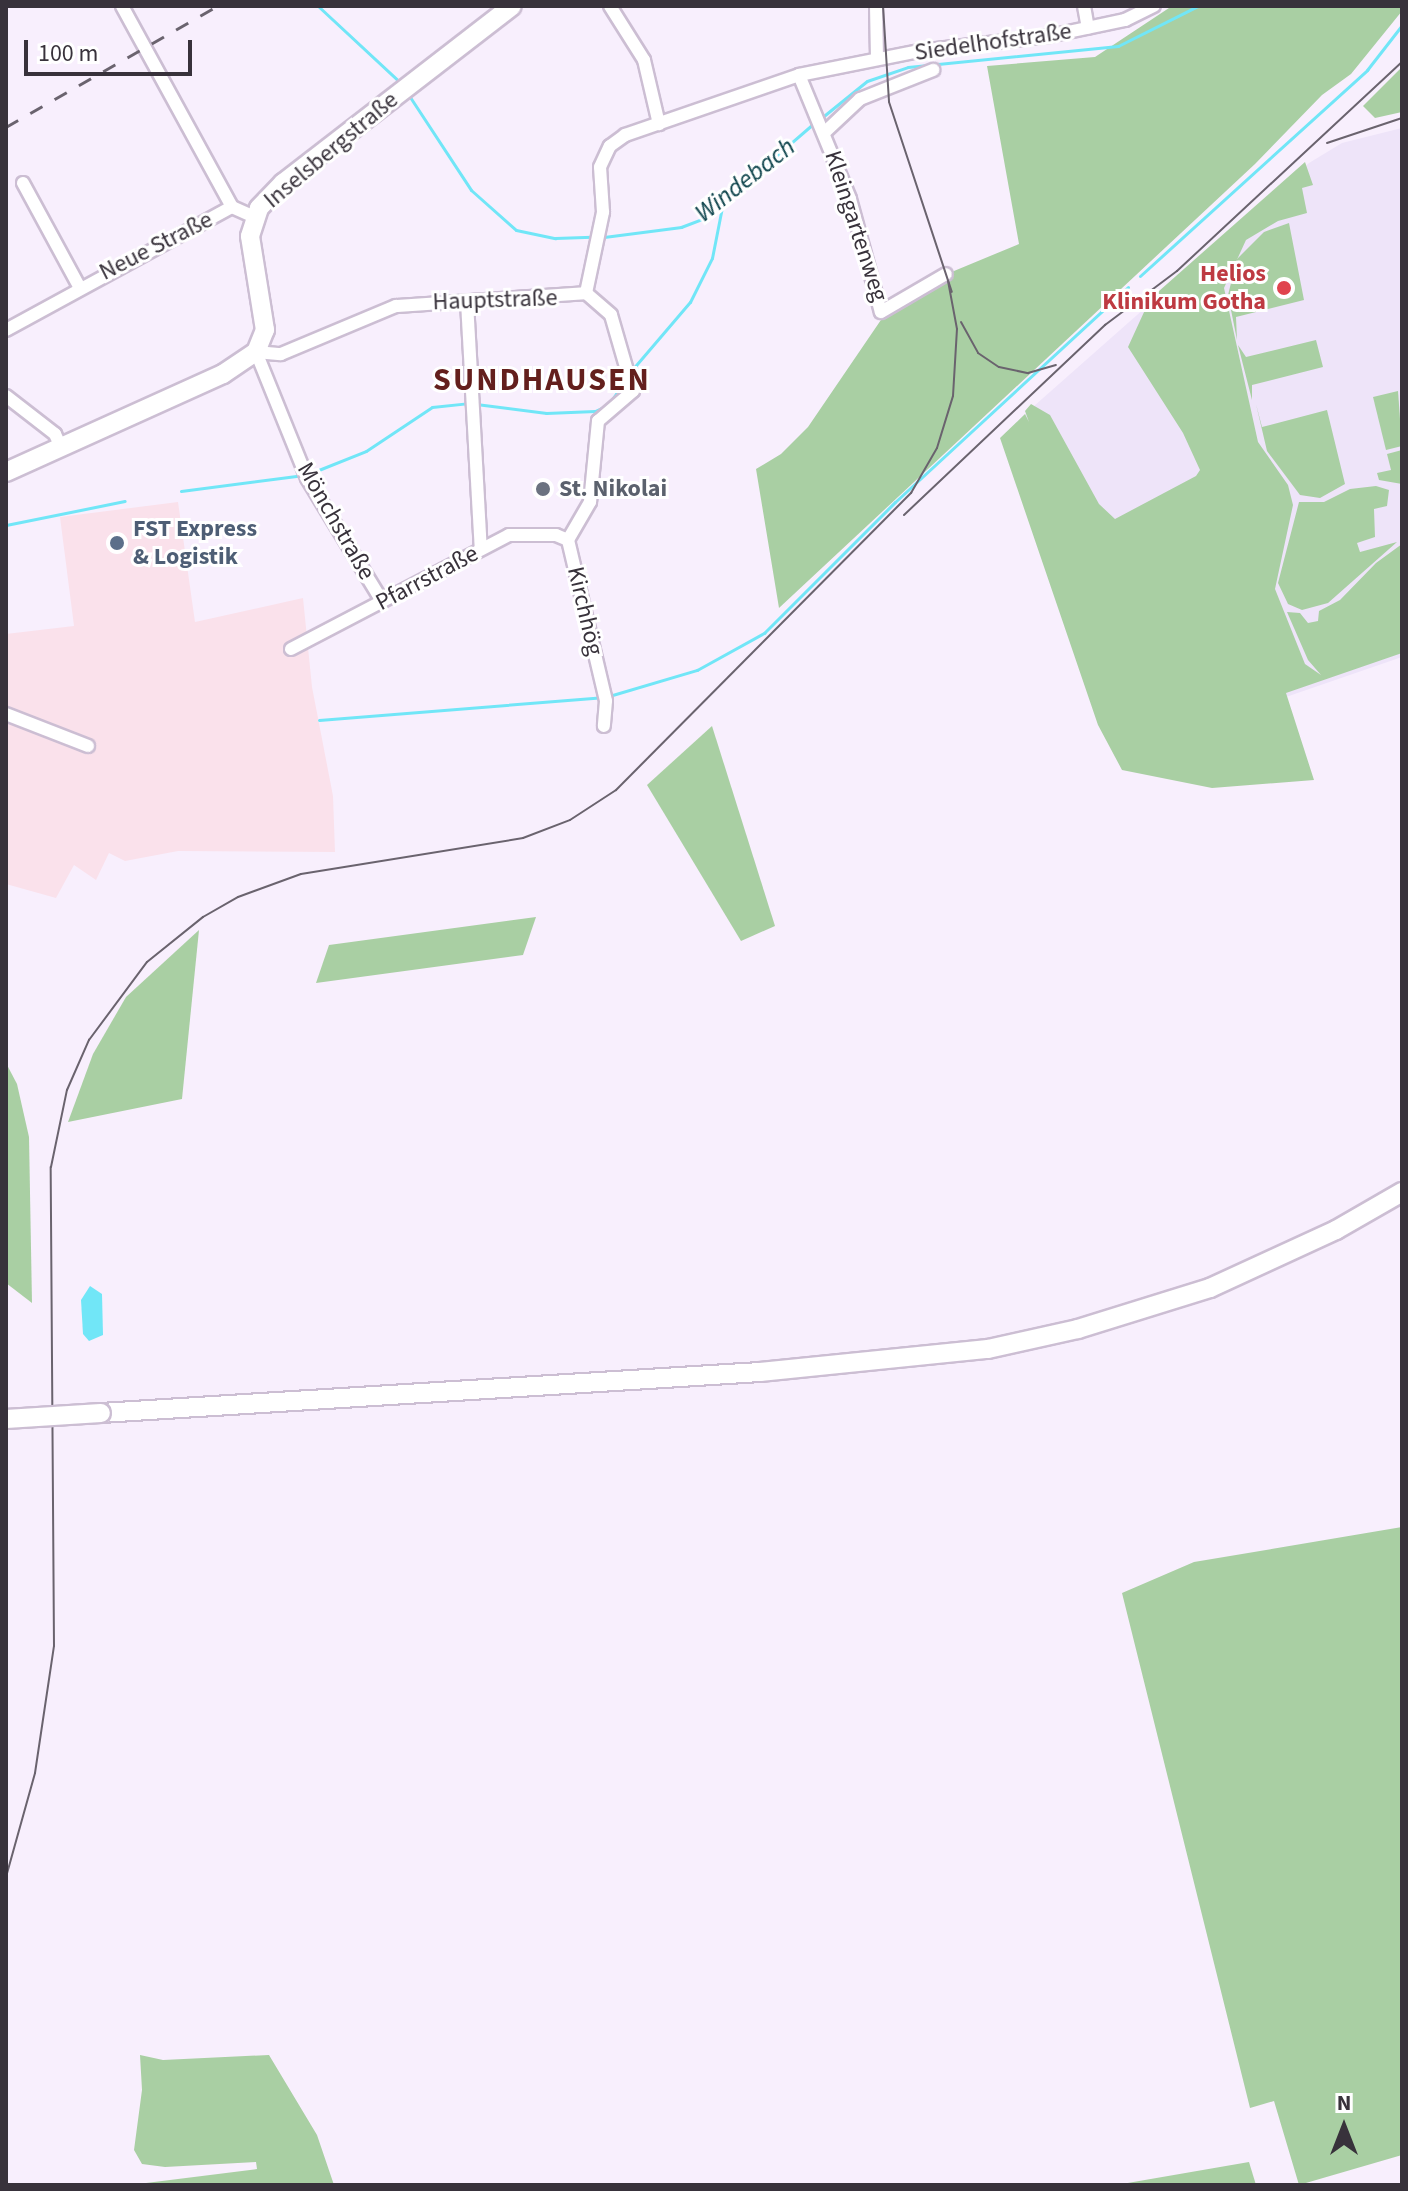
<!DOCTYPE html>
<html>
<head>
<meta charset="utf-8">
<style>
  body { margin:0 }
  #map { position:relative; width:1408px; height:2191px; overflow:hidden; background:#f8effd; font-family:"Source Sans 3",sans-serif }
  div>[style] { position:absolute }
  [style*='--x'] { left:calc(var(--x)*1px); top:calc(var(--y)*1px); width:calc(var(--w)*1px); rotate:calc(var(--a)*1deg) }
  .commercial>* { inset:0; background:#fae1eb }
  .medical>* { inset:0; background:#eee4f9 }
  .green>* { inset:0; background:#a9cfa3 }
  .water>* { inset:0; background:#71e6f7 }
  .stream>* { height:3px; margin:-1.5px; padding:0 1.5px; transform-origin:1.5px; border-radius:1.5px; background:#71e6f7 }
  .roads { filter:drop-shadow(2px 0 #ccbed3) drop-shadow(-2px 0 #ccbed3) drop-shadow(0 2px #ccbed3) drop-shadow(0 -2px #ccbed3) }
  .street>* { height:12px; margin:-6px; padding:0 6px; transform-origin:6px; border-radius:6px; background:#fff }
  .secondary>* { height:18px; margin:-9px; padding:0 9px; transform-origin:9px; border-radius:9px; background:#fff }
  .tram>* { height:2px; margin:-1px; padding:0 1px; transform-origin:1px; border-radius:1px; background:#6a636e }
  .rail>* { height:3px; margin-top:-1.5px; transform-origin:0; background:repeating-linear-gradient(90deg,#6a636e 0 14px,transparent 0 28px) }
  .bridges { filter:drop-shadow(2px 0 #ccbed3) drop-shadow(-2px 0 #ccbed3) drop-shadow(0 2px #ccbed3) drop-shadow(0 -2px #ccbed3) }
  .secondary-bridge>* { height:18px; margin:-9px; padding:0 9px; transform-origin:9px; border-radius:9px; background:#fff }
  .dots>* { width:22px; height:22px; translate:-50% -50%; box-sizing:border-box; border:4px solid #fff; border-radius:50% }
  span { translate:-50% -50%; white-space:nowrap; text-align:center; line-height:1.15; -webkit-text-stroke:6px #fff; paint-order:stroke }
  .street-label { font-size:24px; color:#38323b }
  .health-label { font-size:24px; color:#be3a42; font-weight:700 }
  .right { translate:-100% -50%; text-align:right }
  .worship-label { font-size:24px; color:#5b616d; font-weight:700 }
  .left { translate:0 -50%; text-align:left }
  .service-label { font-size:24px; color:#4e5e75; font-weight:700 }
  .water-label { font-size:26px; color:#0e444c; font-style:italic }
  .district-label { font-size:32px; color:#641f1d; font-weight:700; letter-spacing:2px }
  .frame { position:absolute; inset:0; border:8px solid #38323b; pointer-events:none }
  .north { position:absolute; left:1304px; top:2087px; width:80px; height:80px; -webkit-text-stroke:6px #fff; paint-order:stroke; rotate:0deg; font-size:22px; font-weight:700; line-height:32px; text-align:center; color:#38323b }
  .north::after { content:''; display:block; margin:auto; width:28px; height:36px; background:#38323b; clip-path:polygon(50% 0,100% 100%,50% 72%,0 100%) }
  .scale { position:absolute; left:24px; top:40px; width:168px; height:36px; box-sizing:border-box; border:4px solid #38323b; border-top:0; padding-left:10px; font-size:24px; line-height:28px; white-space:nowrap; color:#38323b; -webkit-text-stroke:6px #fff; paint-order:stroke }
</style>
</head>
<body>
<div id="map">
  <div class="commercial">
    <i style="clip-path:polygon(178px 502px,195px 622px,303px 598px,312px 687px,333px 796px,335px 852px,178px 851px,125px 861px,109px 853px,96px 880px,74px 865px,56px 898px,6px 884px,6px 634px,74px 626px,60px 517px)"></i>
  </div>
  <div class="medical">
    <i style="clip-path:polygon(1402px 128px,1402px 657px,1286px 697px,1265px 685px,1284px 673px,1192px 658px,1147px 674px,1125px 672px,1103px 657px,1025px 414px,1309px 163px,1342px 143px)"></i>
  </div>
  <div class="green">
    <i style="clip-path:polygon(1172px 6px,1402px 6px,1402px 11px,1351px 74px,1322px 95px,1255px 164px,779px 608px,756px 469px,781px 454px,808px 427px,885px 314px,954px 271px,1019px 244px,987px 66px,1095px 57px)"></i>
    <i style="clip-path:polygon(1402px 67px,1402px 112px,1375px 118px,1363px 106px)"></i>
    <i style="clip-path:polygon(1305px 162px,1313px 185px,1302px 188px,1307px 213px,1278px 221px,1246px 240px,1224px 288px,1258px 442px,1288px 485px,1293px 505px,1275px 589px,1305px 664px,1321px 675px,1308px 660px,1287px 612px,1300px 613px,1308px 623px,1318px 621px,1319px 611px,1340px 600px,1376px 563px,1402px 544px,1402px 653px,1286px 693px,1314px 780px,1212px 788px,1122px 770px,1098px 725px,1000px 438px,1025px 414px,1029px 422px,1025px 411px,1031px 404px,1050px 415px,1099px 504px,1115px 519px,1196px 476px,1200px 470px,1183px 433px,1128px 347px,1150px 299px)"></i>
    <i style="clip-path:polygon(1289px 223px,1304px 300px,1236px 317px,1237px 340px,1228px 295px,1237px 259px,1264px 232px)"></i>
    <i style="clip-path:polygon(1316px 340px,1323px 367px,1252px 385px,1252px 400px,1238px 345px,1246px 357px)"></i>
    <i style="clip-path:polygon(1398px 391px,1402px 446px,1386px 450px,1373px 397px)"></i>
    <i style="clip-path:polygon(1256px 404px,1262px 427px,1327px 410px,1345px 484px,1320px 498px,1300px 495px,1267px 451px)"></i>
    <i style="clip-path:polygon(1402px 450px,1402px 484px,1379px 480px,1377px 473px,1391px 470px,1387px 454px)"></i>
    <i style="clip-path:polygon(1376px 486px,1389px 490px,1387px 506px,1374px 509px,1375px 537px,1357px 543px,1360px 552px,1397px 542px,1328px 603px,1302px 610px,1288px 604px,1278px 583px,1299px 502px,1324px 502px,1350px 489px)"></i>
    <i style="clip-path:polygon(712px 726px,775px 926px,741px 941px,647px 785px)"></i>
    <i style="clip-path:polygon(536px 917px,523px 955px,316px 983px,329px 945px)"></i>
    <i style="clip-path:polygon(199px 930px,182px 1099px,68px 1122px,93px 1054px,126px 997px)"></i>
    <i style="clip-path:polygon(6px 1063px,17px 1084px,29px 1137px,32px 1303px,6px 1283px)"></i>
    <i style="clip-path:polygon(1402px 1527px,1402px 2155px,1299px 2185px,1274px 2101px,1250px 2108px,1122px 1593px,1194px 1562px)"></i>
    <i style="clip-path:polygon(140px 2055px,163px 2060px,269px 2055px,317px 2135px,334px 2185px,130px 2185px,257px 2169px,256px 2162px,165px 2167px,142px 2164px,134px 2150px,142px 2090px)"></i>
    <i style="clip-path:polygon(1249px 2162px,1256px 2185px,1116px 2185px)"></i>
  </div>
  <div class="water">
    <i style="clip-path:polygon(90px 1286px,102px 1294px,103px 1335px,89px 1341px,83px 1334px,81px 1300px)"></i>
  </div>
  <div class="stream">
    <i style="--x:318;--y:6;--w:115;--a:42.9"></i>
    <i style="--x:408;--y:94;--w:115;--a:56.7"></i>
    <i style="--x:471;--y:190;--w:60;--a:41.6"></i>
    <i style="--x:516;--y:230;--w:40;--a:12"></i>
    <i style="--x:555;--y:238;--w:37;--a:-2"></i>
    <i style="--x:820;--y:119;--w:60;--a:-39"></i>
    <i style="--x:867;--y:81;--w:43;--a:-18.9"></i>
    <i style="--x:908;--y:67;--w:211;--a:-5.7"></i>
    <i style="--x:1118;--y:46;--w:89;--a:-26.6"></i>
    <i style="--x:604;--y:237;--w:78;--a:-7.4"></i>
    <i style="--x:681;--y:227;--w:25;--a:-21"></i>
    <i style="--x:704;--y:218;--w:145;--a:-40.8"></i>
    <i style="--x:1140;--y:276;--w:307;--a:-42.2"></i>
    <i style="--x:1367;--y:70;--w:57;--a:-52.1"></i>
    <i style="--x:631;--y:371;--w:91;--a:-49.5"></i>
    <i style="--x:690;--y:302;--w:49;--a:-63.4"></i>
    <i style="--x:712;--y:258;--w:52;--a:-78.9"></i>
    <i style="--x:476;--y:404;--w:71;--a:7.3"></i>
    <i style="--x:546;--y:413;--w:49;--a:-2.3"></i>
    <i style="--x:595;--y:411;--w:14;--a:-25"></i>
    <i style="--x:608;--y:405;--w:29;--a:-55"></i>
    <i style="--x:311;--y:473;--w:59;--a:-21.8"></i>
    <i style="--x:366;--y:451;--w:79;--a:-33.7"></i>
    <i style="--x:432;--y:407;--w:37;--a:-6"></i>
    <i style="--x:181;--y:491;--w:124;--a:-7.4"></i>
    <i style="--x:6;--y:525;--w:121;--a:-11.4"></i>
    <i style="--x:609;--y:696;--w:92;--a:-16.5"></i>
    <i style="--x:697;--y:670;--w:77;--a:-28.9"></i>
    <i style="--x:764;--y:633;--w:185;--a:-45"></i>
    <i style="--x:895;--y:502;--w:317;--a:-42.7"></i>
    <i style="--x:319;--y:720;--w:284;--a:-4.6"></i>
  </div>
  <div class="roads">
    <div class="street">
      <i style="--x:122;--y:6;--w:229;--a:61.3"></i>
      <i style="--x:232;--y:207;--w:24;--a:24"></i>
      <i style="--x:610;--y:6;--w:64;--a:57.8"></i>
      <i style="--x:644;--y:60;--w:66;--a:76.8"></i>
      <i style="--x:876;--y:6;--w:53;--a:88.9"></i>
      <i style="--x:1084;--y:6;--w:22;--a:80"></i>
      <i style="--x:799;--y:75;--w:134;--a:67.6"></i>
      <i style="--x:850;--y:199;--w:117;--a:74.7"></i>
      <i style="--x:881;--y:312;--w:75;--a:-30.3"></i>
      <i style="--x:825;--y:132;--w:48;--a:-43.3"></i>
      <i style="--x:860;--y:99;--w:79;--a:-21.7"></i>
      <i style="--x:23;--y:183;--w:117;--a:61.5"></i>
      <i style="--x:586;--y:293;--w:83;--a:-78.1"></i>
      <i style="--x:603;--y:212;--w:45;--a:-93.8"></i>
      <i style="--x:600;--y:167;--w:23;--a:-65"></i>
      <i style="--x:610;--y:146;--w:19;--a:-36"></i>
      <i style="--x:625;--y:135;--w:184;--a:-19"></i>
      <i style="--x:799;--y:75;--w:122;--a:-11.3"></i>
      <i style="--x:919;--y:51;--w:131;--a:-6.6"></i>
      <i style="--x:1049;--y:36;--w:78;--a:-11.9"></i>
      <i style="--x:1125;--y:20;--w:32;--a:-26"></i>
      <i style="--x:586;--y:293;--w:33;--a:41"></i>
      <i style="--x:611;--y:315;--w:79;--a:73.9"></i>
      <i style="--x:633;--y:391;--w:46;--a:139.4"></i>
      <i style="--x:598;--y:421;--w:81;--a:95.6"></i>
      <i style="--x:590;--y:502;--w:44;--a:120.1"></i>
      <i style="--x:568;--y:540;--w:165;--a:76.7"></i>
      <i style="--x:606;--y:701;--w:25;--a:95"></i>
      <i style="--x:467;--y:302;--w:247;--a:86.8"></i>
      <i style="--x:6;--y:330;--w:257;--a:-28.6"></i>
      <i style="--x:6;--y:396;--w:62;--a:37.8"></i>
      <i style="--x:55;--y:434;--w:12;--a:66"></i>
      <i style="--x:382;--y:601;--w:144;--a:-121.4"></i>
      <i style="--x:307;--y:478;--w:136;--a:-112"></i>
      <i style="--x:256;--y:352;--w:25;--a:5"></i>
      <i style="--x:281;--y:354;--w:125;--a:-22.7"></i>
      <i style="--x:396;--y:306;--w:190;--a:-3.9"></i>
      <i style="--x:291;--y:649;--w:246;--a:-27.6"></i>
      <i style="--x:509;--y:535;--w:47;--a:0"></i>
      <i style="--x:556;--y:535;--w:13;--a:23"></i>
      <i style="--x:6;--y:714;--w:88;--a:21.3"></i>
    </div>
    <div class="secondary">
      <i style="--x:6;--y:472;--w:238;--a:-24.3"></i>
      <i style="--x:223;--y:374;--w:40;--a:-34"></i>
      <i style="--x:256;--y:352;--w:24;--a:-68"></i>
      <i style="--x:265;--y:330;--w:95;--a:-99.1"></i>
      <i style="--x:250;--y:236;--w:29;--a:-72"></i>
      <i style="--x:259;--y:208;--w:35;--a:-46"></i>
      <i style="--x:283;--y:183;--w:289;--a:-37.7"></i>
      <i style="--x:101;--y:1413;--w:660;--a:-3.56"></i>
      <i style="--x:760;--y:1372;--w:229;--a:-5.8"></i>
      <i style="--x:988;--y:1349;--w:92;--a:-12.5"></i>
      <i style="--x:1078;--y:1329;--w:138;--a:-17.3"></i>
      <i style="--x:1210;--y:1288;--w:139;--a:-24.7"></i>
      <i style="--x:1336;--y:1230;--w:76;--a:-29.9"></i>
    </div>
  </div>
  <div class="tram">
    <i style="--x:883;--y:6;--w:96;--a:86.4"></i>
    <i style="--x:889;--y:102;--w:200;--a:71.7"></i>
    <i style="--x:1327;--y:143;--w:79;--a:-18.4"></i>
    <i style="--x:961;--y:322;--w:35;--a:61"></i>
    <i style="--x:978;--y:353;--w:25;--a:34"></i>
    <i style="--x:999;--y:367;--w:30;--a:12"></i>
    <i style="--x:1028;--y:373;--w:29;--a:-16"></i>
    <i style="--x:904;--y:515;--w:277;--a:-43.4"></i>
    <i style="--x:1105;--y:325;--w:90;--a:-36.9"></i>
    <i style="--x:1177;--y:271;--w:307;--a:-42.9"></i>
    <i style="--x:6;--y:1877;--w:108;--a:-74.4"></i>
    <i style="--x:35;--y:1773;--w:128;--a:-81.5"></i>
    <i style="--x:54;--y:1646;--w:479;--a:-90.4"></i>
    <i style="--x:51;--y:1167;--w:79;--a:-78.3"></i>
    <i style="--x:67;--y:1090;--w:55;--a:-66.3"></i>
    <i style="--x:89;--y:1040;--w:97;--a:-53.4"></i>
    <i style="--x:147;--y:962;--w:72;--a:-38.8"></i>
    <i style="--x:203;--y:917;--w:40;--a:-29.7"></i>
    <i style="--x:238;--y:897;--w:67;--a:-20.1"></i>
    <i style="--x:301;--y:874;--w:225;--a:-9.2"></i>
    <i style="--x:523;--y:838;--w:50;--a:-21"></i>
    <i style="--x:570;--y:820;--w:55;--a:-33.1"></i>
    <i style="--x:616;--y:790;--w:419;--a:-45.2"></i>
    <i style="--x:911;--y:493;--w:52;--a:-60"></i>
    <i style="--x:937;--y:448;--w:54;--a:-72.9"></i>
    <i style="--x:953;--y:396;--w:67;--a:-86.6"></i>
    <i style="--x:957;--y:329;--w:49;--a:-100.6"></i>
  </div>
  <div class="rail">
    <i style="--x:6;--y:127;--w:243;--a:-29.8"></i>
  </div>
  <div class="bridges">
    <div class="secondary-bridge">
      <i style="--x:6;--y:1419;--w:95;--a:-3.6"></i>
    </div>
  </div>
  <div class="dots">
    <i style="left:1284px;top:288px;background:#e0444e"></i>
    <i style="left:543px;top:489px;background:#6b7280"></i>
    <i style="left:117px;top:543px;background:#5c6f8a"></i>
  </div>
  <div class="street-label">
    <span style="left:993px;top:42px;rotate:-8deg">Siedelhofstraße</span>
    <span style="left:331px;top:150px;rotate:-40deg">Inselsbergstraße</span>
    <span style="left:856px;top:226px;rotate:72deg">Kleingartenweg</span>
    <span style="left:156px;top:246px;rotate:-27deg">Neue Straße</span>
    <span style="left:495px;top:300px;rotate:-2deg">Hauptstraße</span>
    <span style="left:336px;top:521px;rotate:60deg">Mönchstraße</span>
    <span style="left:427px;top:578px;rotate:-28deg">Pfarrstraße</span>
    <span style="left:585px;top:611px;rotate:77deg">Kirchhög</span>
  </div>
  <div class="health-label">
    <span class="right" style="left:1266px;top:288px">Helios<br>Klinikum Gotha</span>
  </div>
  <div class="worship-label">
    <span class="left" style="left:559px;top:489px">St. Nikolai</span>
  </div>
  <div class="service-label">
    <span class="left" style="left:133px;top:543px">FST Express<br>&amp; Logistik</span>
  </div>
  <div class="water-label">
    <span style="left:745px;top:180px;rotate:-38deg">Windebach</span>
  </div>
  <div class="district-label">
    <span style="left:542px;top:380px">SUNDHAUSEN</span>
  </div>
  <div class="frame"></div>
  <div class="north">N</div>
  <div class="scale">100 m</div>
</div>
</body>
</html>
